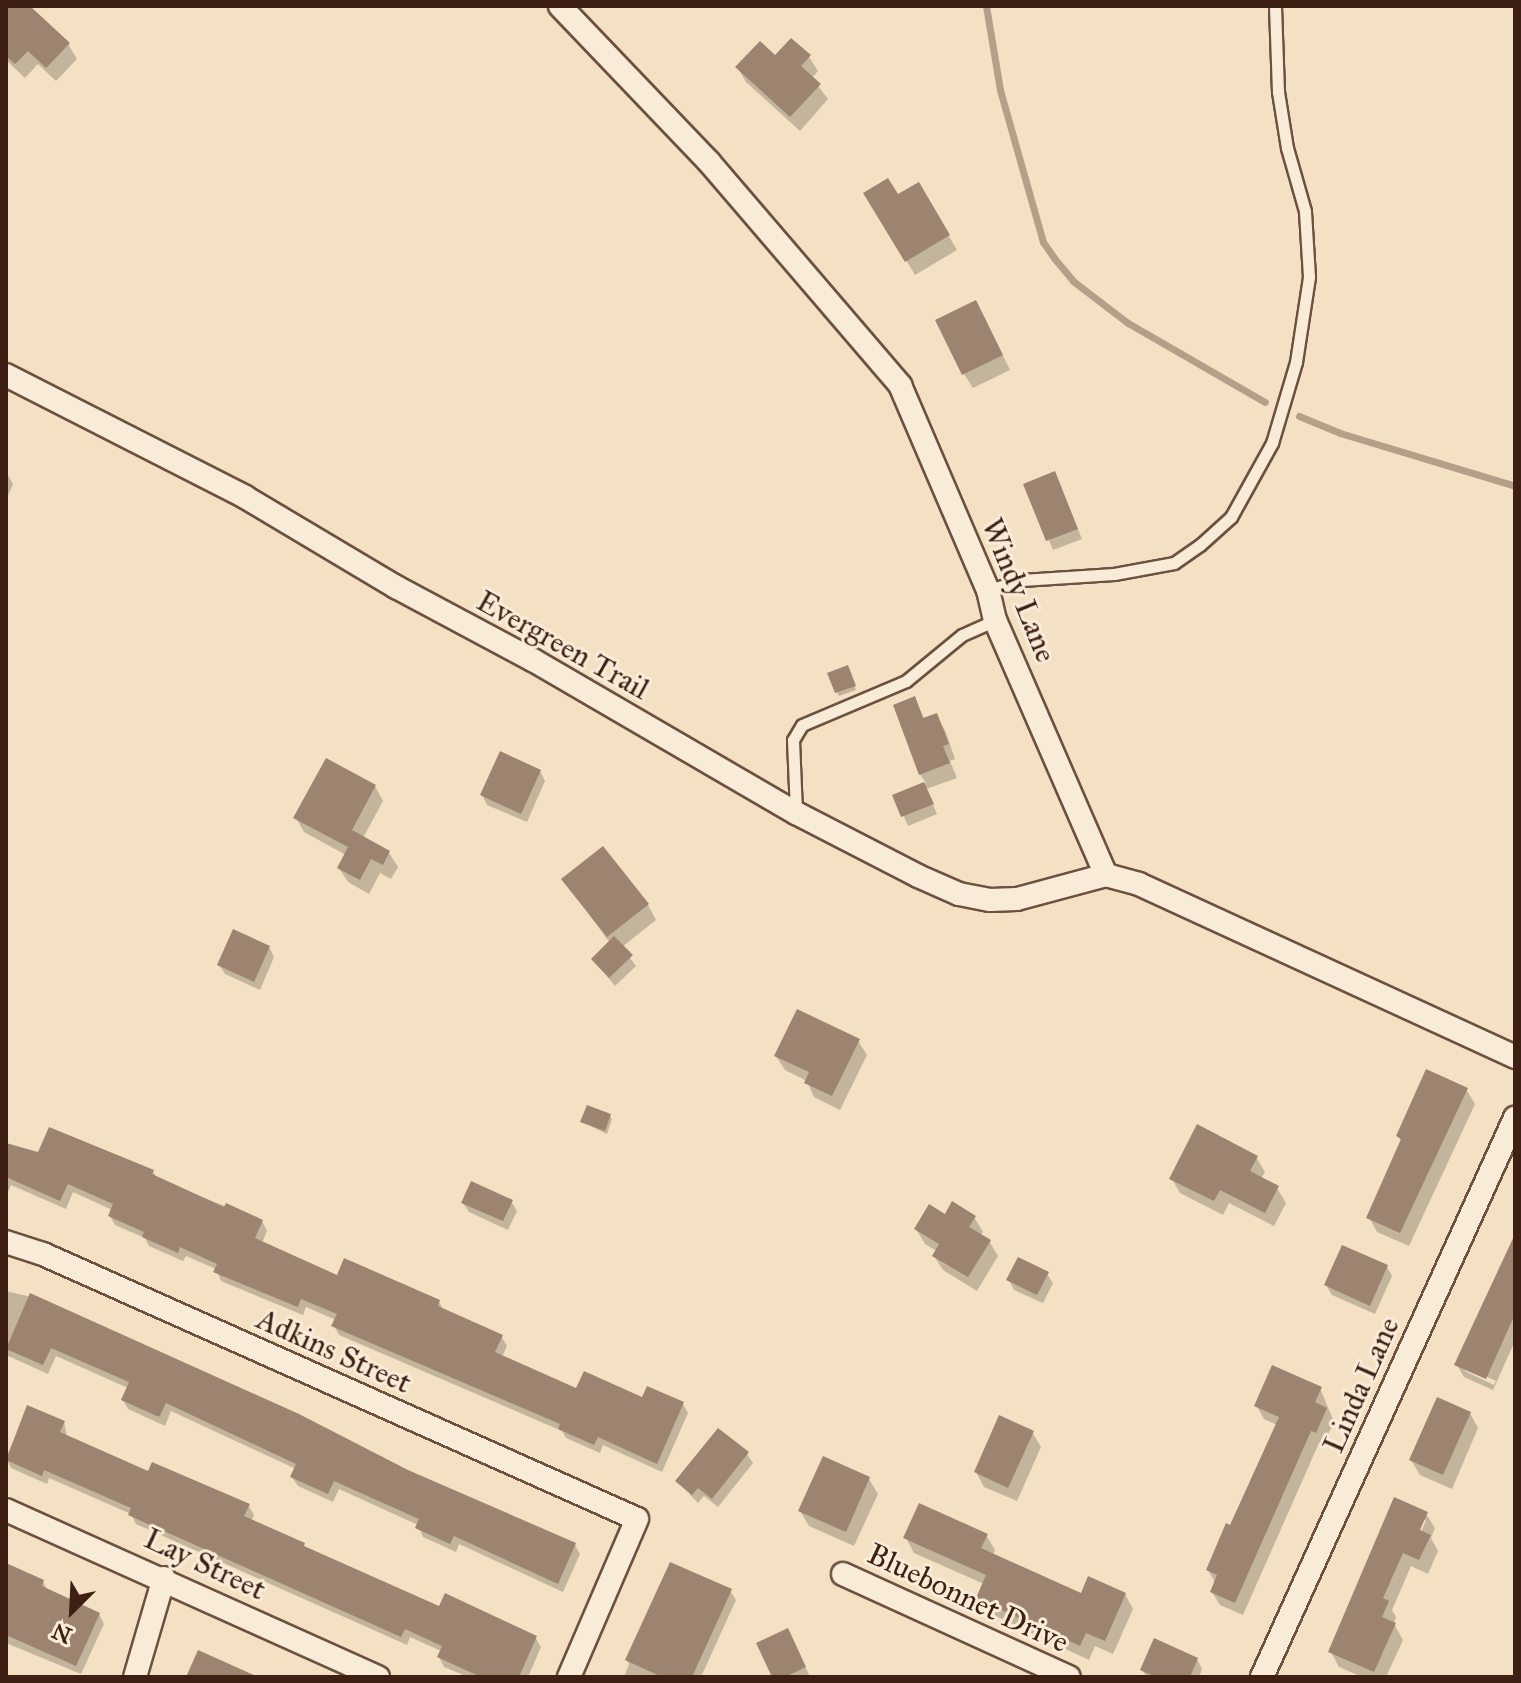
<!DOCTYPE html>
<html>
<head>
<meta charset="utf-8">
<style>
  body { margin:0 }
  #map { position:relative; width:1521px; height:1683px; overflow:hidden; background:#f4e1c4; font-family:"IM FELL Great Primer",serif }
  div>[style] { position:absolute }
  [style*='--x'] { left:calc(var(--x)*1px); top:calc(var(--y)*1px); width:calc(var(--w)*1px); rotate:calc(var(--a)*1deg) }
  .shadow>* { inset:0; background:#0003 }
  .stream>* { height:7px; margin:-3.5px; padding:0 3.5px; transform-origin:3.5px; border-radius:3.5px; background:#b69f88 }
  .building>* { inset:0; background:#9d8470 }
  .roads { filter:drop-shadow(2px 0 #6c5040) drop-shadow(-2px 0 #6c5040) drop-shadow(0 2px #6c5040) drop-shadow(0 -2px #6c5040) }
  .service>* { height:11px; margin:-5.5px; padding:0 5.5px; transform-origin:5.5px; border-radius:5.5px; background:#f8ecd9 }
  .minor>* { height:22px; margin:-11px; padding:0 11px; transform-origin:11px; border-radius:11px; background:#f8ecd9 }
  span { translate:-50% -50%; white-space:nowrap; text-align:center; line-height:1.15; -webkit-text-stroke:6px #f8ecd9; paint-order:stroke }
  .street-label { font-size:30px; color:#3e1f14 }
  .frame { position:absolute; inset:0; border:8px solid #3e1f14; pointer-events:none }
  .north { position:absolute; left:32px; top:1571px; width:80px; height:80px; -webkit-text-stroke:6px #f8ecd9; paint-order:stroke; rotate:204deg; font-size:22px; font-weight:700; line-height:32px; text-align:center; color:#3e1f14 }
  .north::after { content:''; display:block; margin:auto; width:28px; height:36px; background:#3e1f14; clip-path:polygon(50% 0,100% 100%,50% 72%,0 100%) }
</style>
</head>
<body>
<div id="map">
  <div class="shadow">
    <i style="clip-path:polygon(6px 6px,28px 6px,68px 44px,77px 59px,56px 81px,38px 64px,25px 78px,6px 60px)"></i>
    <i style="clip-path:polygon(809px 57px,818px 71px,812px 78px,828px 99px,800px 131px,746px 82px,738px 68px,776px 58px)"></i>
    <i style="clip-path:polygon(918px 184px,957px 250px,915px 275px,866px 193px,897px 197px)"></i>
    <i style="clip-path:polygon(984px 317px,1010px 370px,973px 388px,964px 374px)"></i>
    <i style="clip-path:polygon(6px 472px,13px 484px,6px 500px)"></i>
    <i style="clip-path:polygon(1055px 474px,1082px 539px,1053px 550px,1026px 485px)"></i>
    <i style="clip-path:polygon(849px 672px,856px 690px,839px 696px,837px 692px)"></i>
    <i style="clip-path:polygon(915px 699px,925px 720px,936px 716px,945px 730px,955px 759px,950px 761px,957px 778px,926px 789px,937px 814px,908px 826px,895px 796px,926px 783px,920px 774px)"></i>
    <i style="clip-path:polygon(540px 771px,545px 781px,527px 822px,487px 805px,482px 795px)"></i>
    <i style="clip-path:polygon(375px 786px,383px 801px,363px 838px,389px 853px,398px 867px,391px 879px,380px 873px,369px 894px,348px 882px,339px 868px,346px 855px,304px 832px,296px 818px)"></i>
    <i style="clip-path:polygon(563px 879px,648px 905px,656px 920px,622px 947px,636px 966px,615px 986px,593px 959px,610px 943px)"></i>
    <i style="clip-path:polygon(269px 947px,274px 957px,260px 990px,225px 974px,219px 965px)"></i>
    <i style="clip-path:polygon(858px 1041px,867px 1055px,840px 1110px,814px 1097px,807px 1081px,785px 1070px,776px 1056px)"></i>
    <i style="clip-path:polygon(1466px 1089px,1475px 1104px,1409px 1246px,1377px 1232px,1369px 1217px,1402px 1142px,1398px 1136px)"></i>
    <i style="clip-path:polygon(609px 1115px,612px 1119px,607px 1134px,582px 1122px)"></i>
    <i style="clip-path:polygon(6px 1146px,39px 1154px,153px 1171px,157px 1179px,262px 1221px,267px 1231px,262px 1243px,338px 1277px,439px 1302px,444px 1311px,501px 1336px,507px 1346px,502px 1357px,577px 1390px,683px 1404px,688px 1413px,662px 1472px,603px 1445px,600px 1453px,566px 1438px,562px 1431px,339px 1335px,334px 1326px,336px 1320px,306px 1307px,303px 1315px,221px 1281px,216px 1269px,186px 1256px,183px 1261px,149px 1246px,145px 1238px,115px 1225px,110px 1216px,112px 1210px,73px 1192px,66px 1209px,11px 1185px,6px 1196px)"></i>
    <i style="clip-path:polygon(1256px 1157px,1265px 1172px,1261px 1179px,1277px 1188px,1286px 1203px,1274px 1226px,1229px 1203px,1223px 1215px,1180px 1193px,1172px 1179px)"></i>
    <i style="clip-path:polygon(511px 1201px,517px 1211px,508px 1230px,469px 1212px,463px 1203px)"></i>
    <i style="clip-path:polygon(945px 1217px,974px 1217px,983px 1232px,980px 1236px,989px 1241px,998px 1256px,977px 1291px,943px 1270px,934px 1256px,937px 1251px,925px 1244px,916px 1229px)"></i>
    <i style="clip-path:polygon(evenodd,1515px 1247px,1515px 1341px,1493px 1390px,1464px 1377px,1457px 1365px,1515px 1247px,1465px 1367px,1496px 1381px,1494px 1385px,1465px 1371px,1465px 1367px)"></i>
    <i style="clip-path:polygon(1387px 1267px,1392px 1276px,1375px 1314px,1332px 1295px,1326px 1285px)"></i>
    <i style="clip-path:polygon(1047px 1274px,1053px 1283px,1043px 1303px,1014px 1290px,1009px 1280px)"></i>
    <i style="clip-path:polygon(6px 1291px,36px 1298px,407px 1472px,575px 1545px,580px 1554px,563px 1592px,459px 1544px,456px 1552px,423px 1537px,418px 1525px,339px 1489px,333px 1502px,298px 1486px,292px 1477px,296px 1469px,171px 1411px,165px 1426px,128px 1409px,123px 1400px,128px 1388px,56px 1356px,48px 1374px,6px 1355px)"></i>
    <i style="clip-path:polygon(1320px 1388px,1334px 1422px,1323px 1445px,1319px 1443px,1243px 1615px,1220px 1605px,1212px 1592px,1216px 1584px,1208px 1570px,1232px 1528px,1277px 1425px,1264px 1419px,1256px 1405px)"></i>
    <i style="clip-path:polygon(28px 1407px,64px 1422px,67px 1436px,149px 1473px,248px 1505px,254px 1515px,251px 1521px,306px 1549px,440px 1609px,535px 1637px,541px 1647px,528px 1677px,468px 1677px,444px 1667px,439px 1657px,441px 1651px,410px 1637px,407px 1645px,136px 1524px,131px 1514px,49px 1478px,47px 1484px,11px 1468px,6px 1458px)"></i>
    <i style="clip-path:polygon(1470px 1413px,1478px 1428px,1452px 1489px,1420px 1475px,1411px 1460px)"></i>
    <i style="clip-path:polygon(1032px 1432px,1041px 1447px,1017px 1501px,984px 1487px,976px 1472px)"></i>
    <i style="clip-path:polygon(747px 1454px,753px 1463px,718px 1507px,704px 1496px,698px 1503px,677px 1481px)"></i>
    <i style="clip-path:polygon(869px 1479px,878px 1494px,854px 1546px,809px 1526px,800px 1511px)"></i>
    <i style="clip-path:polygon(evenodd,1426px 1514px,1435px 1528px,1431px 1538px,1438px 1551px,1428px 1574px,1411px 1566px,1392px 1610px,1396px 1617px,1394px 1624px,1403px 1640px,1386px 1677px,1362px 1677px,1339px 1667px,1331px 1652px,1426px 1514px,1422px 1520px,1426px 1520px,1418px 1540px,1422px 1520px)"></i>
    <i style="clip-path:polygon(986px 1535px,995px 1550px,992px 1556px,1082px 1596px,1125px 1594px,1133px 1609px,1113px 1654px,1095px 1646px,1089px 1660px,987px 1612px,978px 1597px,984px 1584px,914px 1553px,906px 1538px)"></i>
    <i style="clip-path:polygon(6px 1569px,43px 1582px,48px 1591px,99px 1614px,104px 1624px,81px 1674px,6px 1643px)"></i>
    <i style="clip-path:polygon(730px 1591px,736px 1600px,701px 1677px,624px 1677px,629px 1664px,627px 1660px)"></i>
    <i style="clip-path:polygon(793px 1640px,810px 1677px,774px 1677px)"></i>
    <i style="clip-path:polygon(1197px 1659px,1202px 1669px,1199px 1677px,1147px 1677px,1142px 1670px)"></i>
  </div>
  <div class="stream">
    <i style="--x:986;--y:6;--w:85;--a:80.5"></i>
    <i style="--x:1000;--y:90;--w:158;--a:74.2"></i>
    <i style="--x:1043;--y:242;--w:19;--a:55"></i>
    <i style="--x:1054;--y:258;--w:30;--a:50"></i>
    <i style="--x:1073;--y:281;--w:69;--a:37.4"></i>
    <i style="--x:1128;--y:323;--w:158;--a:30"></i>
    <i style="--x:1299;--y:416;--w:44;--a:22.5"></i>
    <i style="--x:1340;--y:433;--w:183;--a:16.8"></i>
  </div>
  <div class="building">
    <i style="clip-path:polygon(6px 6px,30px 6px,70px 43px,46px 68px,28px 51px,15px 64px,6px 56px)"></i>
    <i style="clip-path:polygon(791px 38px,811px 55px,801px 66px,821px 84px,790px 117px,735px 67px,760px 41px,775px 55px)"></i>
    <i style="clip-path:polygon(888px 178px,898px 194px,919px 182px,950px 235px,905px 262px,863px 193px)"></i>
    <i style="clip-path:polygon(976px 300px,1003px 355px,962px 375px,935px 320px)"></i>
    <i style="clip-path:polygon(1055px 471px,1078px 529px,1046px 541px,1023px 484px)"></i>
    <i style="clip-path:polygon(848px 665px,856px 686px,835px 693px,827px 673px)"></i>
    <i style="clip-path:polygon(915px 696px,923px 718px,937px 713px,949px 744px,943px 746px,950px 763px,919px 775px,893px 705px)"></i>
    <i style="clip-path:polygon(500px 751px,541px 770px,521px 814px,480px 795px)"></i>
    <i style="clip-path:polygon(326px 758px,376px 785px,352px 830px,390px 851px,383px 865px,371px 859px,360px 880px,337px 868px,348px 847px,293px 818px)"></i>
    <i style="clip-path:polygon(924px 782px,934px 804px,901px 817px,892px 795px)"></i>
    <i style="clip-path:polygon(603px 846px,649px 904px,607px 937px,561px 879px)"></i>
    <i style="clip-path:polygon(233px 929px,270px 946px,254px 982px,217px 965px)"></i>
    <i style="clip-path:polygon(614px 936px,633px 955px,609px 978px,591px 959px)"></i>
    <i style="clip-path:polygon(797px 1009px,860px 1039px,832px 1096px,804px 1083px,809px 1072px,774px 1056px)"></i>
    <i style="clip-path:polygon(1426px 1069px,1468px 1088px,1400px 1233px,1366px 1218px,1401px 1139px,1396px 1136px)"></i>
    <i style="clip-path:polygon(587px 1105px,611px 1114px,605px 1131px,580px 1122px)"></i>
    <i style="clip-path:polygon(1197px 1124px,1258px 1156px,1250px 1171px,1279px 1186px,1265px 1213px,1220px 1190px,1214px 1201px,1169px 1179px)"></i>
    <i style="clip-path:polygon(49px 1127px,154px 1170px,152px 1174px,224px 1207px,226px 1203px,263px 1220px,255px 1238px,337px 1275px,344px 1258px,440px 1300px,438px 1306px,503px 1335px,495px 1352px,576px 1388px,584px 1371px,642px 1397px,647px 1386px,684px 1402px,657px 1464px,598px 1437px,594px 1445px,558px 1429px,560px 1424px,331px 1326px,337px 1314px,301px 1299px,298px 1307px,213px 1272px,217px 1264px,180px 1247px,178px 1253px,142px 1237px,144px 1232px,108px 1216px,113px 1204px,68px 1184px,60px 1201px,6px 1177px,6px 1143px,38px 1152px)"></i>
    <i style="clip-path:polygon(471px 1181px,513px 1200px,503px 1221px,461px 1203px)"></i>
    <i style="clip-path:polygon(952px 1201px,976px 1216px,969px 1227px,991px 1240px,968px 1277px,932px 1256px,939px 1244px,914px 1229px,929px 1204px,945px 1214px)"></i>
    <i style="clip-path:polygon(1515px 1234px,1515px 1314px,1486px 1379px,1454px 1365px)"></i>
    <i style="clip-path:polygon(1342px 1245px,1388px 1265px,1370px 1306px,1324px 1285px)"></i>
    <i style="clip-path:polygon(1018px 1257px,1049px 1272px,1037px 1295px,1006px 1280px)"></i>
    <i style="clip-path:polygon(30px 1293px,299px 1414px,408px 1470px,576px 1543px,558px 1584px,454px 1536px,450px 1544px,415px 1528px,419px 1519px,334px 1481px,328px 1494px,290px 1477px,296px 1464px,166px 1403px,159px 1417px,121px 1400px,129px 1382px,51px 1348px,43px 1365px,6px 1349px)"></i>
    <i style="clip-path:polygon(1272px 1365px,1322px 1387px,1315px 1402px,1327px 1408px,1316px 1433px,1311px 1431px,1235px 1603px,1210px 1592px,1217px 1575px,1206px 1570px,1226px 1523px,1230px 1525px,1279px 1417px,1254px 1406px)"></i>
    <i style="clip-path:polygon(1437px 1397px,1471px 1412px,1443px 1475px,1409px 1460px)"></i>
    <i style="clip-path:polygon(27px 1405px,65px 1421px,60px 1432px,148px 1471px,152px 1462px,250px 1504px,244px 1516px,305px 1543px,304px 1546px,439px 1606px,445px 1593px,537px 1636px,519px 1677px,481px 1677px,437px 1657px,442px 1646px,405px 1629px,401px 1637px,128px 1515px,131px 1508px,44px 1470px,42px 1476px,6px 1460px)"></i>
    <i style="clip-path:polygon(999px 1415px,1034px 1431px,1008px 1488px,974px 1472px)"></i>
    <i style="clip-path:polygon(718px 1428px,749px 1452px,712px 1499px,698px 1488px,692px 1495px,675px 1481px)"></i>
    <i style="clip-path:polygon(823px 1456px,870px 1477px,846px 1532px,798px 1511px)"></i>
    <i style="clip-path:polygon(1394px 1497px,1428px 1512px,1420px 1530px,1431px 1535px,1419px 1560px,1403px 1553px,1383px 1598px,1389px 1601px,1382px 1617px,1396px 1623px,1374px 1672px,1328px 1652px)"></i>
    <i style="clip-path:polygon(919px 1503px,988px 1534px,981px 1548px,1081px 1593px,1088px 1576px,1126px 1593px,1105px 1641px,1086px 1633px,1080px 1646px,976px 1598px,986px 1575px,903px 1538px)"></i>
    <i style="clip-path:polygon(670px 1562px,732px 1589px,692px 1677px,662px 1677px,625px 1660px)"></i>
    <i style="clip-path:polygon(6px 1563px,44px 1580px,42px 1586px,100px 1613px,76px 1666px,6px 1635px)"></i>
    <i style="clip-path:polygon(788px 1628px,806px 1667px,785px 1677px,772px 1677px,756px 1643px)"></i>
    <i style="clip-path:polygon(1154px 1638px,1198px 1658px,1190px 1677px,1156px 1677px,1140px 1670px)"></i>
    <i style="clip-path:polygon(198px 1650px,258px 1677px,186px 1677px)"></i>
  </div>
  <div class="roads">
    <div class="service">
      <i style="--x:988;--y:590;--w:35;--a:-16"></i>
      <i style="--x:1022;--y:580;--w:92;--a:-3.7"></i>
      <i style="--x:1114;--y:574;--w:61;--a:-10.4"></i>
      <i style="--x:1174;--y:563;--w:32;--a:-35"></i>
      <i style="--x:1200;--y:545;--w:42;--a:-42.1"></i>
      <i style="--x:1231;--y:517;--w:85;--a:-61"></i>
      <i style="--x:1272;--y:443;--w:84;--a:-73.5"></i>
      <i style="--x:1296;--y:362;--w:86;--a:-81.3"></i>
      <i style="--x:1309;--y:277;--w:66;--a:-93.5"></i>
      <i style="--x:1305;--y:211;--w:66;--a:-105.9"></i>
      <i style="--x:1287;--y:148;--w:57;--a:-99.1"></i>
      <i style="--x:1278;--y:92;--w:86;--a:-92"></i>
      <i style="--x:796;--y:812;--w:72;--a:-92.4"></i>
      <i style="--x:793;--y:740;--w:17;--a:-59"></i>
      <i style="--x:802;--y:725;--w:113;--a:-22.9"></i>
      <i style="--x:906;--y:681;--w:72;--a:-39.4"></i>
      <i style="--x:962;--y:635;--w:36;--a:-24"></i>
    </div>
    <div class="minor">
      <i style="--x:560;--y:6;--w:216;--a:46.3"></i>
      <i style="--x:709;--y:162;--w:294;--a:49.4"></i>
      <i style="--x:900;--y:385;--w:223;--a:66.8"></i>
      <i style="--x:988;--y:590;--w:31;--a:77"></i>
      <i style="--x:995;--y:620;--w:278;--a:66.5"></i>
      <i style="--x:1106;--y:875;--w:34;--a:15"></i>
      <i style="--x:1139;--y:884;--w:414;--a:24.7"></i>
      <i style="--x:6;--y:375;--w:268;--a:27"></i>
      <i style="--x:245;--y:497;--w:176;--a:30.8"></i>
      <i style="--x:396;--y:587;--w:155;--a:28.1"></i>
      <i style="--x:533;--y:660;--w:304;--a:30.2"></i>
      <i style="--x:796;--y:813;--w:137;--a:27.3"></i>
      <i style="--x:918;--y:876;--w:45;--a:23.7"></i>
      <i style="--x:959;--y:894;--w:32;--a:11"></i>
      <i style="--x:990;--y:900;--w:27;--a:-2"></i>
      <i style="--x:1017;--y:899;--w:92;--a:-15.1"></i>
      <i style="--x:6;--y:1242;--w:39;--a:18"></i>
      <i style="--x:43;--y:1254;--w:650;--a:24.04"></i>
      <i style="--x:637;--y:1519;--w:172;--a:113.3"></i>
      <i style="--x:6;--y:1510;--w:408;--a:24.2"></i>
      <i style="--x:843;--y:1574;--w:248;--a:24.5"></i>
      <i style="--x:135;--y:1677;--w:103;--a:-73.7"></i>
      <i style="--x:1262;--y:1677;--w:614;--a:-65.65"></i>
    </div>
  </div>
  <div class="street-label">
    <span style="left:1019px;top:590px;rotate:68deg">Windy Lane</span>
    <span style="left:563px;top:645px;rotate:29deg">Evergreen Trail</span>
    <span style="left:334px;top:1351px;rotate:24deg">Adkins Street</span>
    <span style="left:1361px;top:1385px;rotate:-66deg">Linda Lane</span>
    <span style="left:205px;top:1564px;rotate:25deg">Lay Street</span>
    <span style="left:968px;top:1598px;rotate:25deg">Bluebonnet Drive</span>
  </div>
  <div class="frame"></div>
  <div class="north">N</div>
</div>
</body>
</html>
